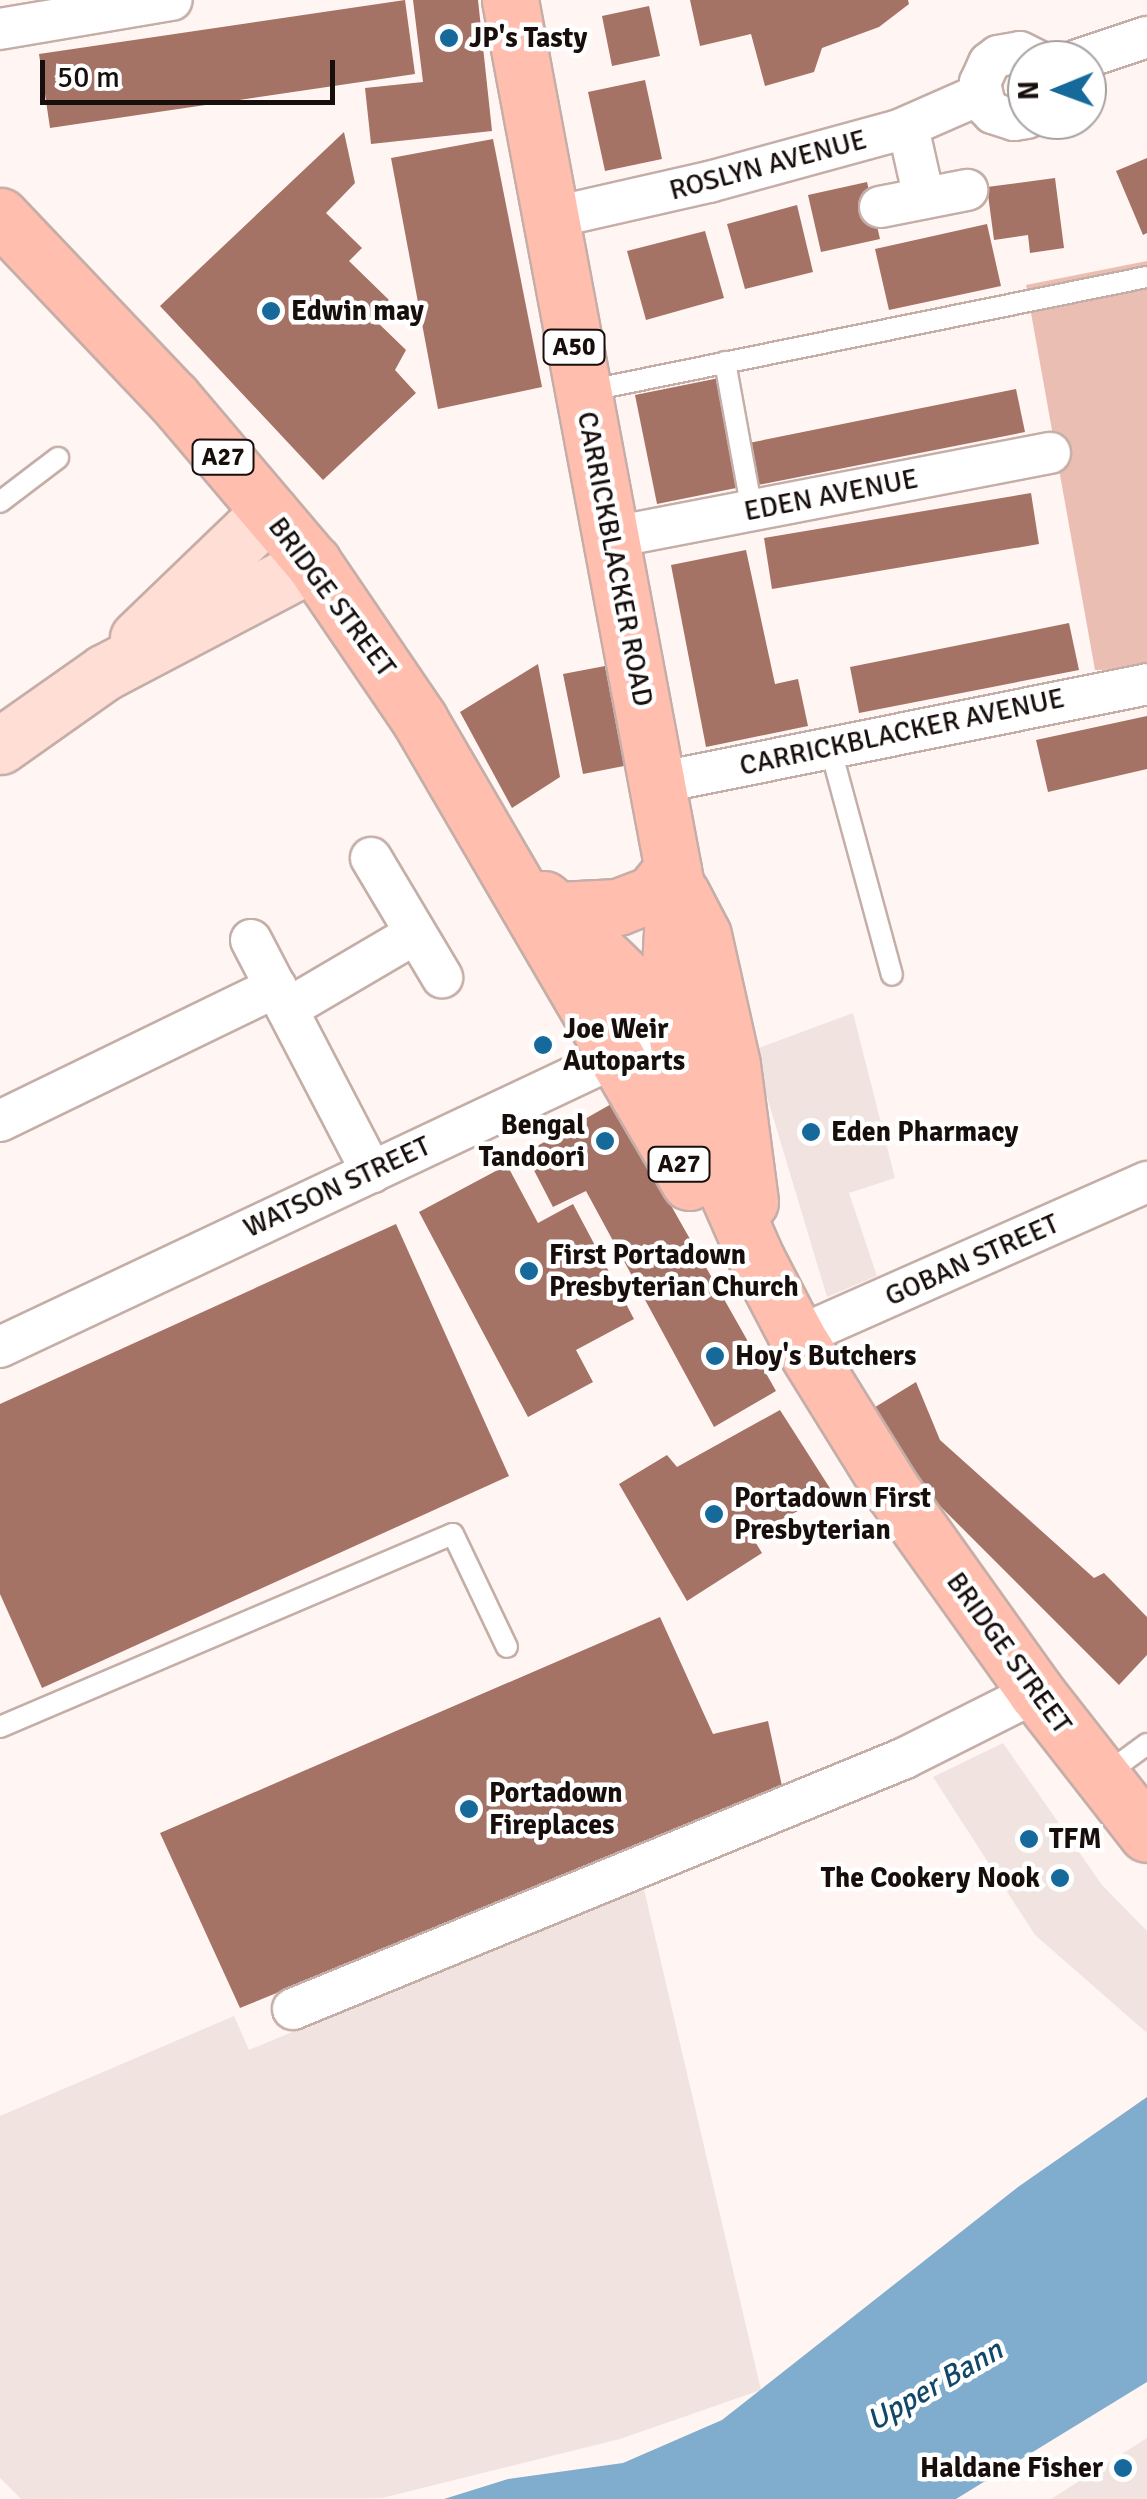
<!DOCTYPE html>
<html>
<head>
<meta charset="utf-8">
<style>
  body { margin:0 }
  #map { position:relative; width:1147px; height:2499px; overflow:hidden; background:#fff5f2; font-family:Signika,sans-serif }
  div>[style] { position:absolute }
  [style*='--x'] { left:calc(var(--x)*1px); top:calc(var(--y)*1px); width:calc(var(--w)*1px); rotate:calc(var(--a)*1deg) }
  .built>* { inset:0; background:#f1e4e0 }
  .green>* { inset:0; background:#ebbeb3 }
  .water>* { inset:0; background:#80adce }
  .building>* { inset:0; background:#a57266 }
  .roads { filter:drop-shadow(2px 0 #c5aea8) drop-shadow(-2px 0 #c5aea8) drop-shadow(0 2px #c5aea8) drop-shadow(0 -2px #c5aea8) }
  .lane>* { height:20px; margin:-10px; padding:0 10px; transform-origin:10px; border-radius:10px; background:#fff }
  .street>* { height:40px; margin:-20px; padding:0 20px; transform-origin:20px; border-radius:20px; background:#fff }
  .secondary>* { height:55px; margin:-27.5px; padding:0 27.5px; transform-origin:27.5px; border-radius:27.5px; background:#ffded6 }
  .primary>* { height:55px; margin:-27.5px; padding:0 27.5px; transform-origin:27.5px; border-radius:27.5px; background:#ffbeae }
  .dots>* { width:28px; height:28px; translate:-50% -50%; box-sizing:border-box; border:5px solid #fff; border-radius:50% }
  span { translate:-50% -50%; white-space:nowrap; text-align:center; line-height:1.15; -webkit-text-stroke:9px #fff; paint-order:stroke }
  .shield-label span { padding:2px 8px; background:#fff; border:2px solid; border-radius:8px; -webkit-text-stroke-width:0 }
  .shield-label { font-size:25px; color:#180f0d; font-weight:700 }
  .poi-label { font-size:28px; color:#180f0d; font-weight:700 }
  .left { translate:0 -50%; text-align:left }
  .right { translate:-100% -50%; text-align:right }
  .street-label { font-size:28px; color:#180f0d }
  .water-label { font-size:30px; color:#114768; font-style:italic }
  .north { position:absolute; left:1007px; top:40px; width:100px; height:100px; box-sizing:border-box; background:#fff; border:2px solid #a39f9e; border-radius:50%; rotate:269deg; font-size:28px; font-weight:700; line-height:40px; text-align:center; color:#180f0d }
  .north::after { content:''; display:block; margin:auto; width:35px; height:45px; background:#156a9b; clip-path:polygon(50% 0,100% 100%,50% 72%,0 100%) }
  .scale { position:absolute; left:40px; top:60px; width:295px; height:45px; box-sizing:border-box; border:5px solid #180f0d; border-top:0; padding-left:12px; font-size:30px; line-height:35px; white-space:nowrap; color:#180f0d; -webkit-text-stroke:8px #fff; paint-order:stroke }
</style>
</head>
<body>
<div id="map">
  <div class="built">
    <i style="clip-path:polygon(853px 1013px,895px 1178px,849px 1193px,877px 1276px,827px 1297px,753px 1050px)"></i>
    <i style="clip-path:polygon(1003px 1743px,1102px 1885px,1147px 1931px,1147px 2033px,1035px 1935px,933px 1777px)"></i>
    <i style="clip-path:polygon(643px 1885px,761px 2390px,620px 2439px,382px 2498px,21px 2499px,0 2478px,0 2116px,234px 2016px,249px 2050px)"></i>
    <i style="clip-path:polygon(1147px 2438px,1147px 2499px,1051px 2499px)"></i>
  </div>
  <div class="green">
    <i style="clip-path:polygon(1147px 261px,1147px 669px,1095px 670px,1026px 285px)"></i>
  </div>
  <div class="water">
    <i style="clip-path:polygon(1147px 2097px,1147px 2382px,956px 2499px,444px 2499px,508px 2479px,623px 2463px,722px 2420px,1018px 2187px)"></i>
  </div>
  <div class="building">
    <i style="clip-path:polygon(405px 0,415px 74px,50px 128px,39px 54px)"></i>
    <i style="clip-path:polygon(413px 0,478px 0,492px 131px,371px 144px,365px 88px,423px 82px)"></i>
    <i style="clip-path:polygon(690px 0,908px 0,909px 4px,879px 27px,822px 48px,814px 72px,765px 86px,751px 34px,700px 46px)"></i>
    <i style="clip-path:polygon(649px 6px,660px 56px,612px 66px,602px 16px)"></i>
    <i style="clip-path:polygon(645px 80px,662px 159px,605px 171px,588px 92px)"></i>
    <i style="clip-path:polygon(344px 132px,355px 183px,326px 213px,362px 248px,349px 261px,389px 300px,372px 317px,406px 350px,395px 370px,416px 393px,323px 480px,160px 306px)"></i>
    <i style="clip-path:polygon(493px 139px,542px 387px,438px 409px,391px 158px)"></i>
    <i style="clip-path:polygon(1147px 158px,1147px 233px,1143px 235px,1116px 171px)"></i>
    <i style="clip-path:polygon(1055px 178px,1064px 248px,1030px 253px,1028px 235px,994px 240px,987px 187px)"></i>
    <i style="clip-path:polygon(867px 182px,880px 239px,821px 252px,808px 195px)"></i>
    <i style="clip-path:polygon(797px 205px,813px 272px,745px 289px,727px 224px)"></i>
    <i style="clip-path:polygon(987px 224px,1001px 286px,889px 310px,875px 249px)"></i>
    <i style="clip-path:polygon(705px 231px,724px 298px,646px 320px,627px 251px)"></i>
    <i style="clip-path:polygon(719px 378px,741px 487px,657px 504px,635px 395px)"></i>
    <i style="clip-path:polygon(1016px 389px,1025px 432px,758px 485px,749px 443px)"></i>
    <i style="clip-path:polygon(1031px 493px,1039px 544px,772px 589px,764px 538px)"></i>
    <i style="clip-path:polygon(746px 550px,775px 684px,798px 679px,808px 726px,706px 747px,671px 565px)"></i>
    <i style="clip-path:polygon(1069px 623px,1079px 670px,859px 713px,850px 667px)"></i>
    <i style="clip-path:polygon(538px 664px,560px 777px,512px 808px,460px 712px)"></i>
    <i style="clip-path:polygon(605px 666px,624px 766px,583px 774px,563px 674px)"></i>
    <i style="clip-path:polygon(1147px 716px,1147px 769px,1048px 792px,1036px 740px)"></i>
    <i style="clip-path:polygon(613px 1103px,776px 1391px,714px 1427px,586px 1191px,553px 1207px,525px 1153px)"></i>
    <i style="clip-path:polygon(507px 1165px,538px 1223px,573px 1204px,634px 1319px,576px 1350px,593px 1382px,528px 1417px,419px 1212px)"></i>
    <i style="clip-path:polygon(396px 1224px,509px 1476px,42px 1688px,0 1594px,0 1404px)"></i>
    <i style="clip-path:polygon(916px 1382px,940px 1440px,1094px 1578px,1104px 1573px,1147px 1617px,1147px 1655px,1119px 1685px,899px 1465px,872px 1409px)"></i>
    <i style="clip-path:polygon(780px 1410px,833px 1493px,751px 1535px,762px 1553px,687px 1601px,619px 1484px,667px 1455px,677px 1467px)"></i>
    <i style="clip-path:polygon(660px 1617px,713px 1734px,768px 1721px,782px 1786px,240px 2008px,160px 1833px)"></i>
  </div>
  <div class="roads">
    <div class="lane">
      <i style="--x:725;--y:362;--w:150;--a:79.7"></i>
      <i style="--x:586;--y:391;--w:572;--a:-11.49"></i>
      <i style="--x:0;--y:502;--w:73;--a:-37.2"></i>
      <i style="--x:830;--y:747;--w:236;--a:74.8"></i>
      <i style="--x:0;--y:1727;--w:492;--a:-23.1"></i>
      <i style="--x:453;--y:1534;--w:125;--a:64.5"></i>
      <i style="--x:1102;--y:1777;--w:56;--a:-36.3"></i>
    </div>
    <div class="street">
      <i style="--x:0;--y:29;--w:174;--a:-9.6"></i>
      <i style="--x:1078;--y:60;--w:73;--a:-18.4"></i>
      <i style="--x:1027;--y:118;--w:13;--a:171"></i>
      <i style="--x:1014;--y:120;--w:22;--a:-162"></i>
      <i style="--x:993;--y:113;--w:11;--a:-135"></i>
      <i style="--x:985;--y:105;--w:23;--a:-103"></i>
      <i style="--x:980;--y:83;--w:22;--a:-66"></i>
      <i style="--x:989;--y:63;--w:11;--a:-38"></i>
      <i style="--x:998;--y:56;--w:22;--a:-10"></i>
      <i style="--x:1020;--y:52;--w:18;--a:27"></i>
      <i style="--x:908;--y:127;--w:73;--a:77.3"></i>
      <i style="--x:880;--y:207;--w:89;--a:-11.1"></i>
      <i style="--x:550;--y:218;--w:163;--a:-12.8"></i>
      <i style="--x:709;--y:182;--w:197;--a:-15.3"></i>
      <i style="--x:899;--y:130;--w:90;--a:-23.7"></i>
      <i style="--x:613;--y:537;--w:445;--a:-10.9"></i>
      <i style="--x:657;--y:783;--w:500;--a:-11.4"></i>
      <i style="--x:371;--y:858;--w:139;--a:59.2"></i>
      <i style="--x:251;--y:940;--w:262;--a:62.5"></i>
      <i style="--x:287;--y:1009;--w:148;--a:-30.4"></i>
      <i style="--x:0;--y:1121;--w:307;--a:-25.9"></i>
      <i style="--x:797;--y:1337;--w:383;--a:-23.9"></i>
      <i style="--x:0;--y:1347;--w:746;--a:-25.23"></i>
      <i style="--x:293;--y:2009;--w:661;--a:-22.3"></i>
      <i style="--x:905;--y:1758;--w:147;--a:-26.7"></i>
    </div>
    <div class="secondary">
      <i style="--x:138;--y:638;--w:182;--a:-43.9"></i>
      <i style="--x:0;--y:746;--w:128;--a:-35.2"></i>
      <i style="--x:105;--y:672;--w:235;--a:-27.7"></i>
    </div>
    <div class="primary">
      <i style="--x:510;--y:0;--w:896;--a:79.39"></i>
      <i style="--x:675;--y:881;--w:83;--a:93.4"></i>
      <i style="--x:670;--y:964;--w:65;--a:85.6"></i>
      <i style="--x:675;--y:1029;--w:83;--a:78.8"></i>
      <i style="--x:691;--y:1110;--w:164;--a:66.3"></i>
      <i style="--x:757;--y:1260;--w:87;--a:62.5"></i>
      <i style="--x:797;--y:1337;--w:180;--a:58.2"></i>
      <i style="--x:892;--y:1490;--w:248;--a:54.5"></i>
      <i style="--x:1036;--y:1692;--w:180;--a:52"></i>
      <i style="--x:0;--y:216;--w:251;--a:46.5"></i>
      <i style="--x:173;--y:398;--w:216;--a:49.7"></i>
      <i style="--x:313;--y:563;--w:189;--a:55.8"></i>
      <i style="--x:419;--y:719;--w:536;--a:59.75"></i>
      <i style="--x:681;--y:893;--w:47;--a:62.4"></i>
      <i style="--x:703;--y:935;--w:133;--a:77.4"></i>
      <i style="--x:732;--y:1065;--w:138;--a:82.5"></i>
      <i style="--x:544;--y:899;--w:199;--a:44"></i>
      <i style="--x:558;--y:910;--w:60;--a:-2.9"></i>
      <i style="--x:618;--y:907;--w:36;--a:-21"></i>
      <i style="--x:652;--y:894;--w:33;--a:-51"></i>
    </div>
  </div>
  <div class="dots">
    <i style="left:449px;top:38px;background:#156a9b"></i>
    <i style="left:271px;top:311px;background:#156a9b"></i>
    <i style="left:543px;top:1045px;background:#156a9b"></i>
    <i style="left:811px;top:1132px;background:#156a9b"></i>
    <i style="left:605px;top:1141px;background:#156a9b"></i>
    <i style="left:529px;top:1271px;background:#156a9b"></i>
    <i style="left:715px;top:1356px;background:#156a9b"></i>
    <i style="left:714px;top:1514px;background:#156a9b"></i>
    <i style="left:469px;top:1809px;background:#156a9b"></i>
    <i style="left:1029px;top:1839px;background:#156a9b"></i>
    <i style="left:1060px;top:1878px;background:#156a9b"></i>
    <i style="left:1123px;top:2468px;background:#156a9b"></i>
  </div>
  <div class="shield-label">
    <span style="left:574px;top:347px">A50</span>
    <span style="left:223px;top:457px">A27</span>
    <span style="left:679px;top:1164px">A27</span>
  </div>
  <div class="poi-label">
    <span class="left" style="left:469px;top:38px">JP's Tasty</span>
    <span class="left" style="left:291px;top:311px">Edwin may</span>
    <span class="left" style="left:563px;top:1045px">Joe Weir<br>Autoparts</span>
    <span class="right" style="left:585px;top:1141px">Bengal<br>Tandoori</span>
    <span class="left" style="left:831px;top:1132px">Eden Pharmacy</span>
    <span class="left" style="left:549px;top:1271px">First Portadown<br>Presbyterian Church</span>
    <span class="left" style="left:735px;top:1356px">Hoy's Butchers</span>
    <span class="left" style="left:734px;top:1514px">Portadown First<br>Presbyterian</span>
    <span class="left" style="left:489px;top:1809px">Portadown<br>Fireplaces</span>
    <span class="left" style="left:1049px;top:1839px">TFM</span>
    <span class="right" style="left:1040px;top:1878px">The Cookery Nook</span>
    <span class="right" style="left:1103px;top:2468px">Haldane Fisher</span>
  </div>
  <div class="street-label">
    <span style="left:768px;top:165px;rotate:-15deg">ROSLYN AVENUE</span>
    <span style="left:831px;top:495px;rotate:-11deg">EDEN AVENUE</span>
    <span style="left:615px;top:559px;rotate:79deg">CARRICKBLACKER ROAD</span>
    <span style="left:332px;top:597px;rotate:53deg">BRIDGE STREET</span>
    <span style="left:902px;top:732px;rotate:-12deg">CARRICKBLACKER AVENUE</span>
    <span style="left:337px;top:1187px;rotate:-25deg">WATSON STREET</span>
    <span style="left:972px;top:1260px;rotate:-24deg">GOBAN STREET</span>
    <span style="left:1009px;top:1653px;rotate:54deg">BRIDGE STREET</span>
  </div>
  <div class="water-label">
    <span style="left:935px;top:2386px;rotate:-30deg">Upper Bann</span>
  </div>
  <div class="north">N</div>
  <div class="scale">50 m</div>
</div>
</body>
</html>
